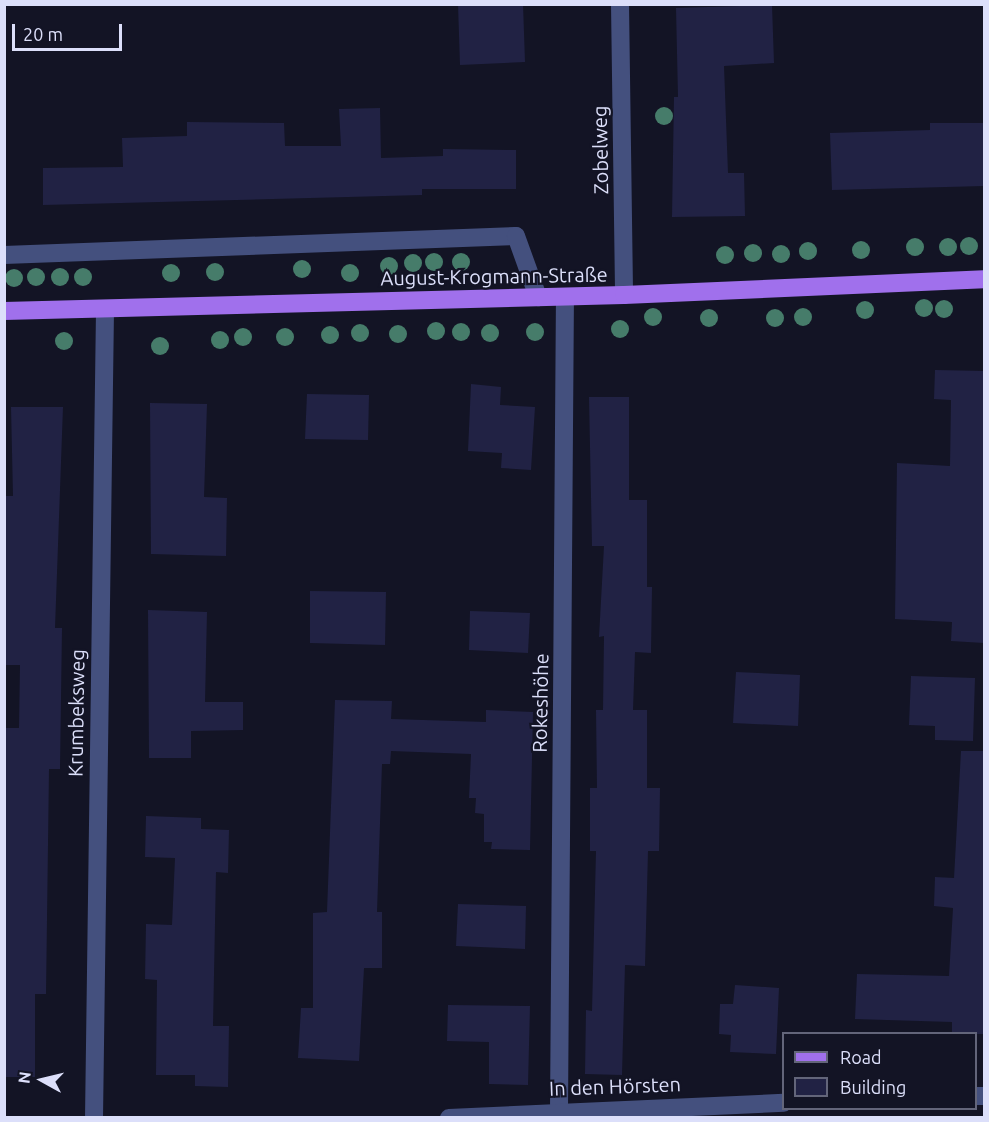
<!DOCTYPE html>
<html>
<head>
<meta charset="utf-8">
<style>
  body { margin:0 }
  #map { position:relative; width:989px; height:1122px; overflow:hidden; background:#131425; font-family:Ubuntu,sans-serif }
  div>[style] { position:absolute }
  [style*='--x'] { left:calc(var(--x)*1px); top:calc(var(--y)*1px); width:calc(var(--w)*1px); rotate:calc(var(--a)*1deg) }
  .building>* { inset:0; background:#212244 }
  .minor>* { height:18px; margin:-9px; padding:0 9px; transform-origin:9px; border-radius:9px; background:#44507e }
  .major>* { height:18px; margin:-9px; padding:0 9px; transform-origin:9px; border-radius:9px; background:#a070ec }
  .trees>* { width:18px; height:18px; margin:-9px; border-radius:50%; background:#467c6a }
  span { translate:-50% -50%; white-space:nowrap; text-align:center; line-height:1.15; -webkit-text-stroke:4.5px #131425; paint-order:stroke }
  .street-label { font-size:20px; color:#dcdffa }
  .frame { position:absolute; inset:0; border:6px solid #dcdffa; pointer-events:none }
  .legend { position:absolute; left:782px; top:1032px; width:195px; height:78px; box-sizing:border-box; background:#131425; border:2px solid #63657a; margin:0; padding:8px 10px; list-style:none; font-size:18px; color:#dcdffa }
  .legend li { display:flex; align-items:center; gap:12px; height:30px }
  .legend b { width:30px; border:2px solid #63657a }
  .north { position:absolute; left:12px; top:1050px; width:60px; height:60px; -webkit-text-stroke:4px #131425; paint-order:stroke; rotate:278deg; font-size:16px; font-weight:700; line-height:24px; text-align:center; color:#dcdffa }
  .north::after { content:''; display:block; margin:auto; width:21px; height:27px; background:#dcdffa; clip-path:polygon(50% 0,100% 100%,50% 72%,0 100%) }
  .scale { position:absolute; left:12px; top:24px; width:110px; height:27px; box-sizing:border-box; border:3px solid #dcdffa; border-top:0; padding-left:8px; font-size:18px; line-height:21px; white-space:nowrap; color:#dcdffa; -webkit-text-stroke:4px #131425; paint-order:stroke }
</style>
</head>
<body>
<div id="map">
  <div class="building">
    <i style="clip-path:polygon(458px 4px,523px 4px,525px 62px,460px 65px)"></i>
    <i style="clip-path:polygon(772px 5px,774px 63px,724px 66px,728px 173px,744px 173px,745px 216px,672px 217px,674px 97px,678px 97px,676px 8px)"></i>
    <i style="clip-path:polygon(380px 108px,381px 158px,443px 156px,443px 149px,516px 150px,516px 189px,422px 189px,422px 195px,43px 205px,43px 168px,123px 167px,122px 138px,187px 136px,187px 122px,284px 123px,285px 146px,341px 146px,339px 109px)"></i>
    <i style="clip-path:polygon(930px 123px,984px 123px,984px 186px,832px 190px,830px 133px,930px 130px)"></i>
    <i style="clip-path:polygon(935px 370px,984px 371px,984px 643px,951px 641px,952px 622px,895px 619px,897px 463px,950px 466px,951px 400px,934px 399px)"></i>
    <i style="clip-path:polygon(471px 384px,501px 387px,500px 405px,535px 407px,531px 470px,501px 468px,502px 453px,468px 451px)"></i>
    <i style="clip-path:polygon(307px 394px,369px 395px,368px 440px,305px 439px)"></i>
    <i style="clip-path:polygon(589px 397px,629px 397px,629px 500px,647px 500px,647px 587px,652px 587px,651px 653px,635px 652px,633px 710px,647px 710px,647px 788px,660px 788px,659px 851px,648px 851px,645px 966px,625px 965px,622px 1075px,585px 1074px,586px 1010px,592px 1011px,596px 851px,590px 851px,590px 788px,597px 788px,596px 710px,603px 710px,604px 636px,599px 637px,604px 546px,592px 546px)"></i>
    <i style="clip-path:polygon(150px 403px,207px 404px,204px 497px,227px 498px,226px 556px,151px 554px)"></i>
    <i style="clip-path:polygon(11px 407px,63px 407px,55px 628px,62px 628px,60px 769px,49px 769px,46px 994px,35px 994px,35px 1077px,4px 1077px,4px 728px,19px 728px,20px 665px,4px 665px,4px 496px,13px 496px)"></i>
    <i style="clip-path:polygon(310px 591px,386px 592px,385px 645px,310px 643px)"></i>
    <i style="clip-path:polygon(148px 610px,207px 612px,205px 702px,243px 702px,243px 730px,191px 731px,191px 758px,149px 758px)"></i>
    <i style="clip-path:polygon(470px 611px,530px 613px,528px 653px,469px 650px)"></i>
    <i style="clip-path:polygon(736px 672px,800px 675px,798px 726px,733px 723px)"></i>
    <i style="clip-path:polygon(911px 676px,975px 678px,973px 741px,935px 740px,935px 726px,909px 725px)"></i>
    <i style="clip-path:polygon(335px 700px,392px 701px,391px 719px,486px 722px,486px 710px,533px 712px,530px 850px,491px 849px,492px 842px,484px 842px,484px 814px,475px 813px,476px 798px,469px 798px,471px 754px,391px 751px,390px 764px,382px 764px,377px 912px,382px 912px,382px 968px,364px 968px,359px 1061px,298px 1058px,301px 1008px,313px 1008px,313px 913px,327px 912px)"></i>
    <i style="clip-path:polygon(961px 751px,984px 751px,984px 1034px,952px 1034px,952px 1022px,855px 1019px,857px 974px,949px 976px,953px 908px,934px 906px,935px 877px,954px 878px)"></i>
    <i style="clip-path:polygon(146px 816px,201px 818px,201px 829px,229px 830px,228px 873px,216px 872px,213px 1026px,229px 1026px,228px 1087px,195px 1086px,195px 1075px,156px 1075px,157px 980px,145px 979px,146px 924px,172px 925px,175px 858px,145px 857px)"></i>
    <i style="clip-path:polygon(458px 904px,526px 906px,525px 949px,456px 946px)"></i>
    <i style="clip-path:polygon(735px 985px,779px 988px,776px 1054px,730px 1052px,731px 1035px,719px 1034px,720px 1004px,733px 1004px)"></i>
    <i style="clip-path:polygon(448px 1005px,530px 1006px,528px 1085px,489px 1084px,489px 1042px,447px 1041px)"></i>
  </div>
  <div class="minor">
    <i style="--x:620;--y:4;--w:291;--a:89.2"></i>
    <i style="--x:4;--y:255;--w:512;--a:-2.13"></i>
    <i style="--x:516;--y:236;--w:65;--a:70.2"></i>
    <i style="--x:976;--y:1096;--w:8;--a:0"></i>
    <i style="--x:559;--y:1110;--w:813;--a:-89.58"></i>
    <i style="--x:94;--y:1118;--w:809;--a:-89.22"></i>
    <i style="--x:449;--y:1118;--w:335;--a:-2.6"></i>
  </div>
  <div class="major">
    <i style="--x:4;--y:311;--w:620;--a:-1.48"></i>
    <i style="--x:624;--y:295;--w:360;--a:-2.5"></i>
  </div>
  <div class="trees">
    <i style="left:664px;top:116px"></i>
    <i style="left:969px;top:246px"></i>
    <i style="left:915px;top:247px"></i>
    <i style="left:948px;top:247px"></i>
    <i style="left:861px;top:250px"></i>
    <i style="left:808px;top:251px"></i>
    <i style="left:753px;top:253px"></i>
    <i style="left:781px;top:254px"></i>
    <i style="left:725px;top:255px"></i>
    <i style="left:434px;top:262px"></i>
    <i style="left:461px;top:262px"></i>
    <i style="left:413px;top:263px"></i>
    <i style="left:389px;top:266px"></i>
    <i style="left:302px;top:269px"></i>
    <i style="left:215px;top:272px"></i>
    <i style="left:171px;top:273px"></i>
    <i style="left:350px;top:273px"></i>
    <i style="left:36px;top:277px"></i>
    <i style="left:60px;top:277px"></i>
    <i style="left:83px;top:277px"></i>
    <i style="left:14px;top:278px"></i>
    <i style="left:924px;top:308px"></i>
    <i style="left:944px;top:309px"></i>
    <i style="left:865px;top:310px"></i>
    <i style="left:653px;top:317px"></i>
    <i style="left:803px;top:317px"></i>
    <i style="left:709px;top:318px"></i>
    <i style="left:775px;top:318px"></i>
    <i style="left:620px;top:329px"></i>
    <i style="left:436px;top:331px"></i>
    <i style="left:461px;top:332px"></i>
    <i style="left:535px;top:332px"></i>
    <i style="left:360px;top:333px"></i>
    <i style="left:490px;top:333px"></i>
    <i style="left:398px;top:334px"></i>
    <i style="left:330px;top:335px"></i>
    <i style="left:243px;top:337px"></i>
    <i style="left:285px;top:337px"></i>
    <i style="left:220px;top:340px"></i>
    <i style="left:64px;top:341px"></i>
    <i style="left:160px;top:346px"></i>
  </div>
  <div class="street-label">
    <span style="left:600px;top:150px;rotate:-91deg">Zobelweg</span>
    <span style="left:494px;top:276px;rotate:-1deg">August-Krogmann-Straße</span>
    <span style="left:540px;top:703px;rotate:-89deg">Rokeshöhe</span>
    <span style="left:76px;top:713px;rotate:-89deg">Krumbeksweg</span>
    <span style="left:615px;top:1086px;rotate:-2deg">In den Hörsten</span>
  </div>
  <div class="frame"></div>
  <ul class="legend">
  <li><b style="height:8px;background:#a070ec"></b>Road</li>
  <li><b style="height:16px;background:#212244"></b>Building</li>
  </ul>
  <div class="north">N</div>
  <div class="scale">20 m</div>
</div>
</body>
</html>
